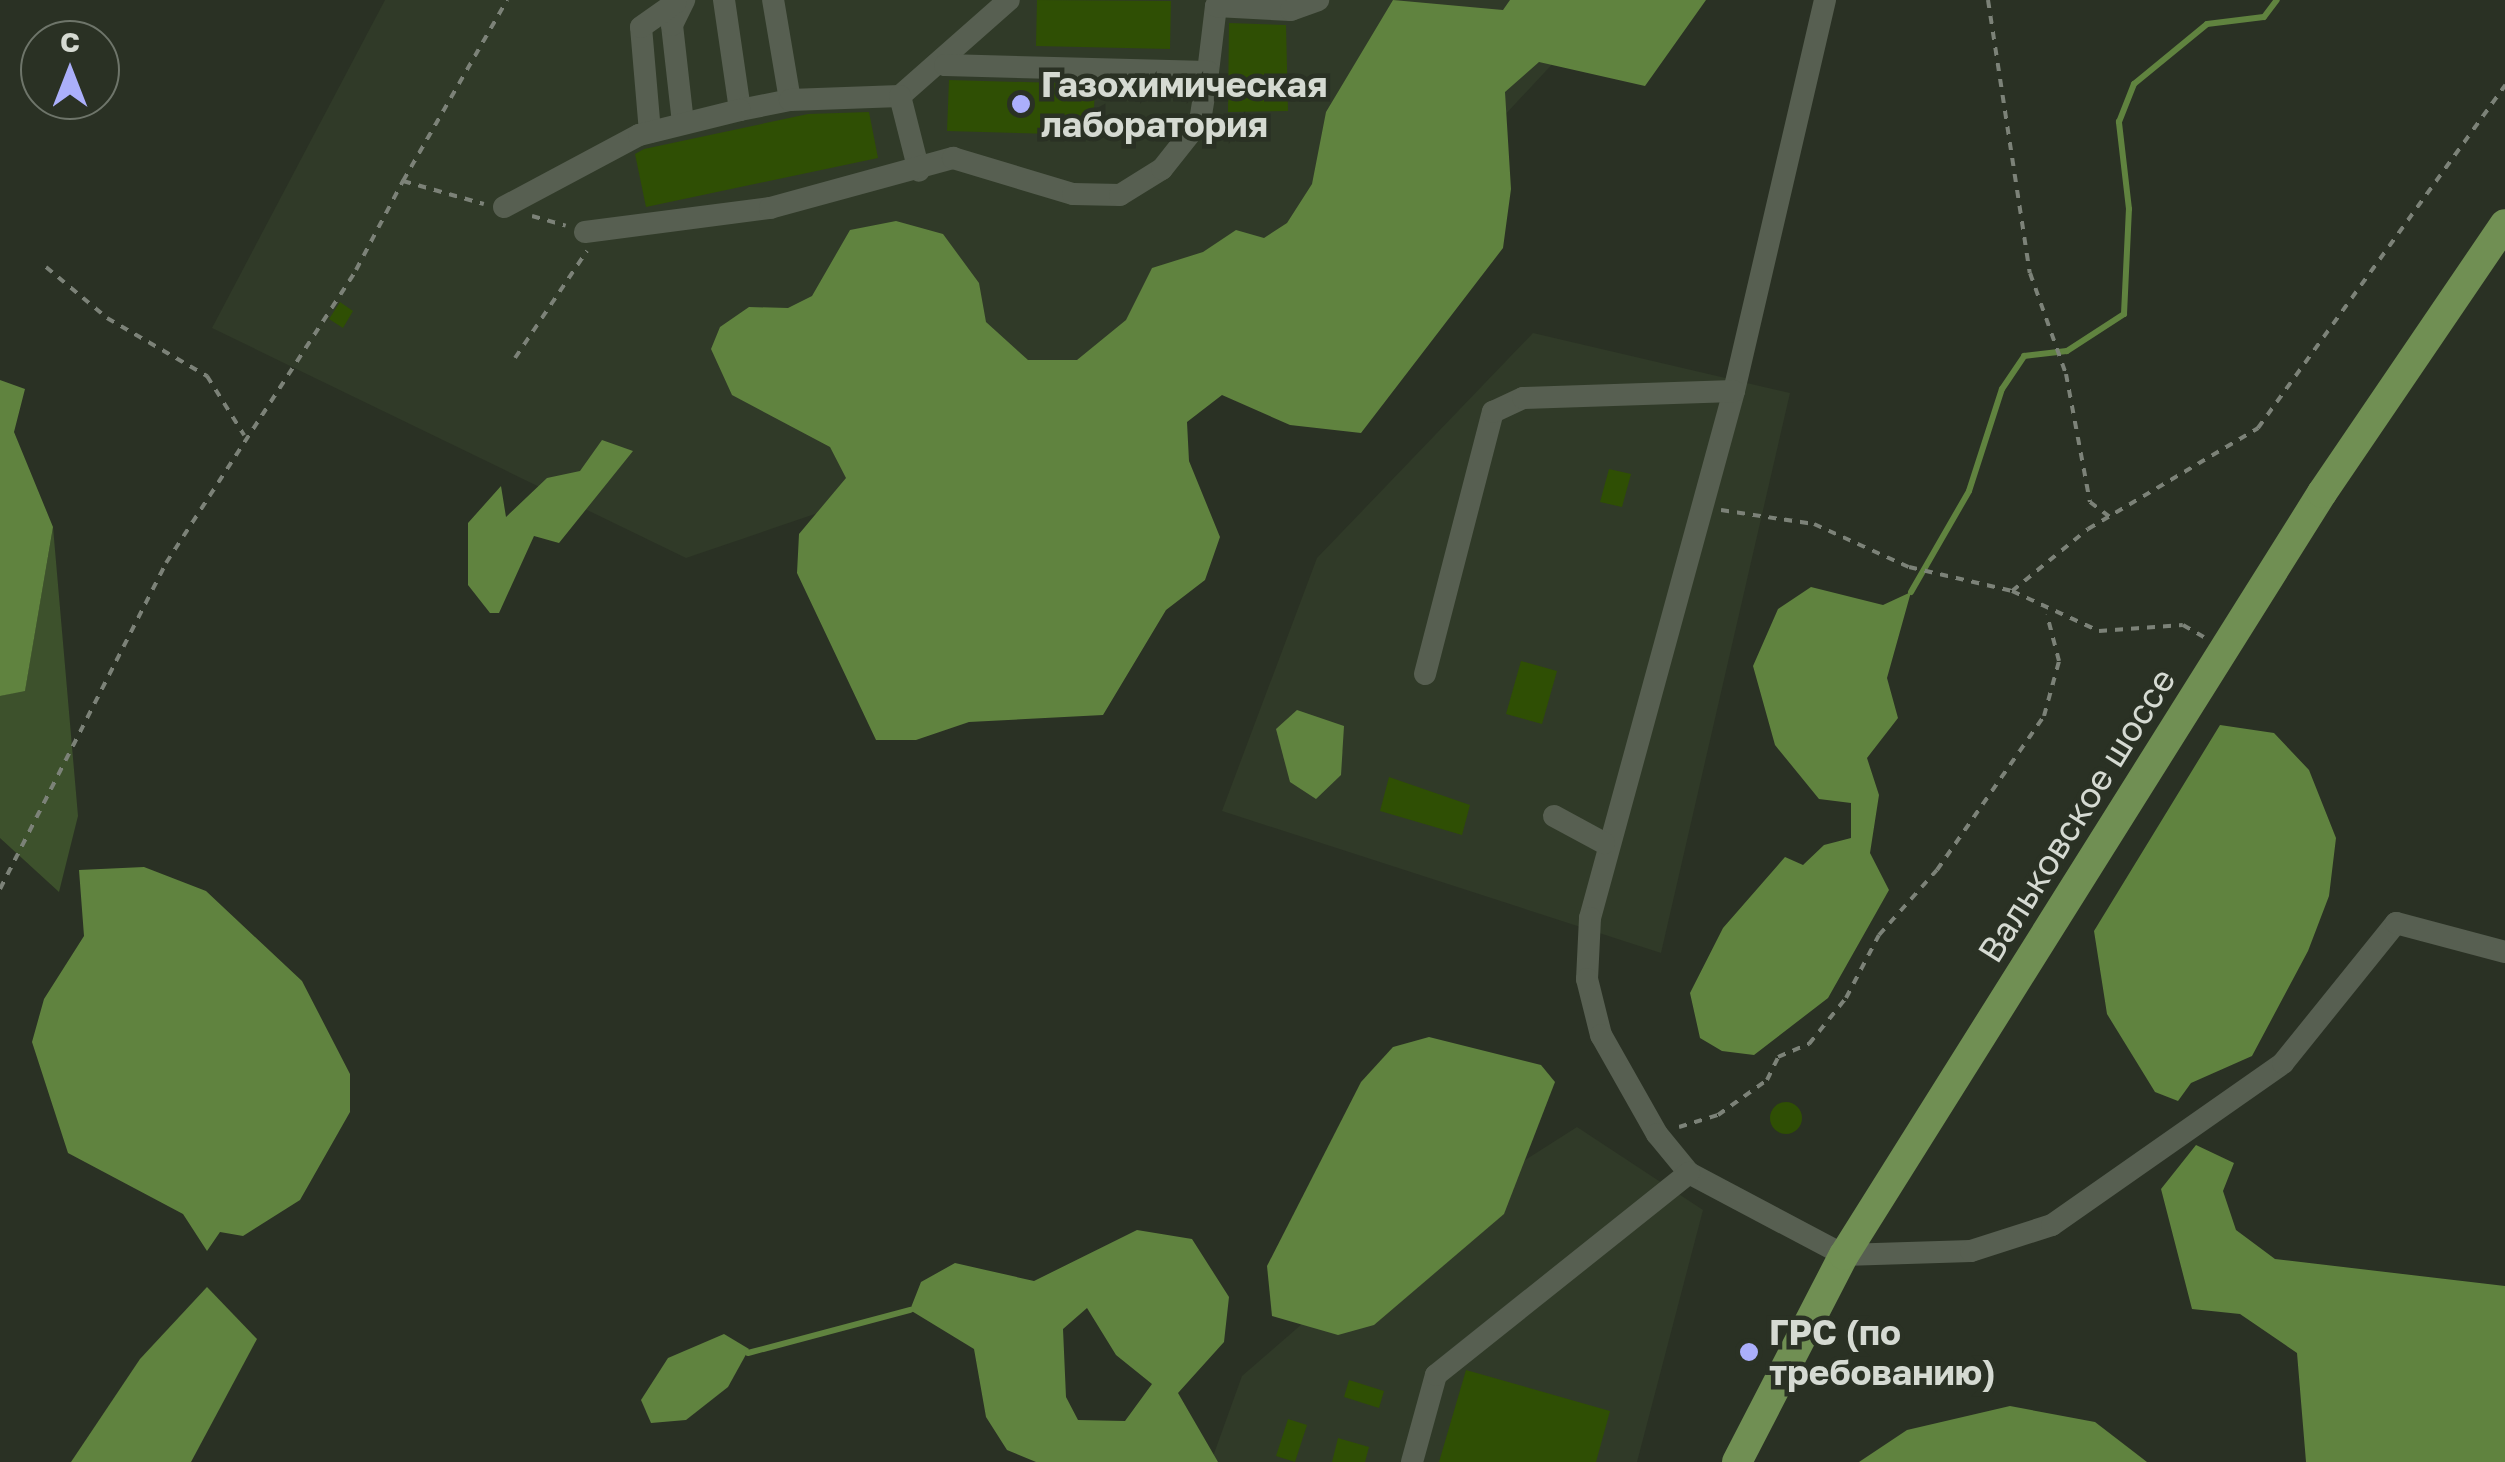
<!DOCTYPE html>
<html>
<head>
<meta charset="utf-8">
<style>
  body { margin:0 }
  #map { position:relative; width:2505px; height:1462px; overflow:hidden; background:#2a3124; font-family:"Golos Text",sans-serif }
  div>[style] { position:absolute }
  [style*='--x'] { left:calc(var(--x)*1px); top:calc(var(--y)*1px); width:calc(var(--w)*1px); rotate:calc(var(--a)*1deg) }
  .built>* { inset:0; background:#303a28 }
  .green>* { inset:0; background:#3d512c }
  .water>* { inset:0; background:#60833f }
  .stream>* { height:6px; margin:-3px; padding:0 3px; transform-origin:3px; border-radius:3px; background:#60833f }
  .building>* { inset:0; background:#2f4f04 }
  .round { border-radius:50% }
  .path>* { height:4px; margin-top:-2px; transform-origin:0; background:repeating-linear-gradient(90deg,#7c8278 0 8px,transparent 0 16px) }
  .minor>* { height:22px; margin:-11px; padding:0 11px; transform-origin:11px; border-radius:11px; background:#575f51 }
  .major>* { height:30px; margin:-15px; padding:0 15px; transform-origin:15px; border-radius:15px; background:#708f53 }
  .dots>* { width:28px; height:28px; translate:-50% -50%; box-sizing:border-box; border:5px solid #2a3124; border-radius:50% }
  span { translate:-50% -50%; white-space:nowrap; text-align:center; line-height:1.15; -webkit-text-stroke:9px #2a3124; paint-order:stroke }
  .poi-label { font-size:35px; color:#d5dad2; font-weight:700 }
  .left { translate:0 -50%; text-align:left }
  .street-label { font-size:35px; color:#d5dad2 }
  .north { position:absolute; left:20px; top:20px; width:100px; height:100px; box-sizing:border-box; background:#2a3124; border:2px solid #6e756a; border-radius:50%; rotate:0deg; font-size:28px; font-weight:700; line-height:40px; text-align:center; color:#d5dad2 }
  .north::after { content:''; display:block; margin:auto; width:35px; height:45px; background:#abaffb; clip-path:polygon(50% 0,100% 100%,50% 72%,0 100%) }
</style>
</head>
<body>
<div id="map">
  <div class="built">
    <i style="clip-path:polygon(385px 0,1612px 0,1281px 355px,686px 558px,212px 328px)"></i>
    <i style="clip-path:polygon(1533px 333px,1790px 393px,1661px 953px,1222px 811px,1317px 558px)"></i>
    <i style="clip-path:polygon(1577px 1127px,1703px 1210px,1637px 1462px,1211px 1462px,1242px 1376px,1395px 1243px)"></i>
  </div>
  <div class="green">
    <i style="clip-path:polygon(53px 527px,78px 816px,59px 892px,0 838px,0 696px,25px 690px)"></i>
  </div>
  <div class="water">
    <i style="clip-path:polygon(1393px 0,1503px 10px,1510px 0,1706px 0,1645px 86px,1539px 62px,1505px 92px,1511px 189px,1503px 248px,1361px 433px,1290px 425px,1222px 395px,1187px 422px,1189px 461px,1220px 537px,1205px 580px,1166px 610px,1103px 715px,969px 722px,916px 740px,876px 740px,797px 573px,799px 534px,846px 478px,830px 447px,732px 395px,711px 349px,720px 327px,749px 307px,788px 308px,812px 296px,850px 230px,896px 221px,943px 234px,979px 283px,986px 322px,1028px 360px,1077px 360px,1126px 320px,1152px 268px,1203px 252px,1236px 230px,1264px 238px,1287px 223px,1312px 184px,1326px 112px)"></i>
    <i style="clip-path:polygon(0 380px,25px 389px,14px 432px,53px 527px,25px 691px,0 696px)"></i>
    <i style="clip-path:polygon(602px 440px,633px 451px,559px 543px,534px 536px,499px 613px,490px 613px,468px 585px,468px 523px,501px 486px,506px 517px,547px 478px,580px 471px)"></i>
    <i style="clip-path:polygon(1811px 587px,1883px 605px,1911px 592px,1887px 678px,1898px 718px,1867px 758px,1879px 795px,1870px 853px,1889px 890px,1828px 998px,1754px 1055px,1722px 1051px,1700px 1038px,1690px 993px,1723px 928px,1785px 857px,1803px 865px,1824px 845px,1851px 838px,1851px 803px,1819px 799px,1775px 745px,1753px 666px,1778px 609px)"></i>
    <i style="clip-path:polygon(1297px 710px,1344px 726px,1341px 775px,1316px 799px,1290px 782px,1276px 729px)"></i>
    <i style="clip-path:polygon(2220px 725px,2274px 733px,2309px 770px,2336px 838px,2329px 896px,2308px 951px,2252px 1056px,2191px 1083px,2178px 1101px,2155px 1092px,2107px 1014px,2094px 931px)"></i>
    <i style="clip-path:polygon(144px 867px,206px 891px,302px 981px,350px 1074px,350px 1112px,300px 1200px,243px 1236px,220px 1232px,207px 1251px,183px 1214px,68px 1153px,32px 1042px,44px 999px,84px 936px,79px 870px)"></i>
    <i style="clip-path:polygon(1429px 1037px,1541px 1065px,1555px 1082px,1504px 1214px,1374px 1325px,1338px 1335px,1272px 1316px,1267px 1266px,1361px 1082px,1393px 1047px)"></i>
    <i style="clip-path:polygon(2196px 1145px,2234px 1163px,2223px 1191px,2236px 1230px,2275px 1259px,2505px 1286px,2505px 1462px,2306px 1462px,2297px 1353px,2240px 1314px,2192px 1309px,2161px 1189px)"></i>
    <i style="clip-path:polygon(evenodd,1137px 1230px,1192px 1239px,1229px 1297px,1224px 1342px,1178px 1393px,1218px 1462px,1036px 1462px,1007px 1450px,986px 1417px,974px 1349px,910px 1310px,921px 1282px,955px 1263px,1034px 1281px,1137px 1230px,1087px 1308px,1116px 1355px,1152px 1384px,1125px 1421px,1078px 1420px,1066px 1397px,1063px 1329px,1087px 1308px)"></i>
    <i style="clip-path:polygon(207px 1287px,257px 1339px,191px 1462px,71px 1462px,140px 1359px)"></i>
    <i style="clip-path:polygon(724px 1334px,749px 1349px,728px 1387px,686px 1420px,651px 1423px,641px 1400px,668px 1358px)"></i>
    <i style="clip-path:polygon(2010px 1406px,2095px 1422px,2147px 1462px,1859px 1462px,1907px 1430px)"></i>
  </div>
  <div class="stream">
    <i style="--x:1911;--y:592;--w:116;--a:-60.1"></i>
    <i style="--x:1969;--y:491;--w:107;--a:-72.1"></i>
    <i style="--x:2002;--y:389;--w:40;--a:-56"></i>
    <i style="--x:2024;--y:356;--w:43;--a:-6.6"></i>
    <i style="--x:2067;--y:351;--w:68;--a:-33"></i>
    <i style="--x:2124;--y:314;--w:105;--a:-87.3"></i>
    <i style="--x:2129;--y:209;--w:88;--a:-96.6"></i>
    <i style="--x:2119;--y:122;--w:41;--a:-68.5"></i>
    <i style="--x:2134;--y:84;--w:94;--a:-39.4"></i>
    <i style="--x:2207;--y:24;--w:57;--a:-7"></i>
    <i style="--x:2264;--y:17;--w:21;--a:-53"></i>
    <i style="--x:748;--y:1353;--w:168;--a:-14.9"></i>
  </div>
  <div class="building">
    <i style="clip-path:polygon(1037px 0,1171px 1px,1170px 49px,1036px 46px)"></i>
    <i style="clip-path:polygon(1229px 23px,1286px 25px,1288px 111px,1228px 112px)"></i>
    <i style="clip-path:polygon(949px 80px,1095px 84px,1093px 135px,947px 131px)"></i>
    <i style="clip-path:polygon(869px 112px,878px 158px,646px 207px,635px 154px,644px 149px,808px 114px)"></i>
    <i style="clip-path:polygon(340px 302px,353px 311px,343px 328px,329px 319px)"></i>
    <i style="clip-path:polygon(1609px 469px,1631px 474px,1622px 507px,1600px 502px)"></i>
    <i style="clip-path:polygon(1521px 661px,1557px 671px,1542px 724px,1506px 714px)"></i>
    <i style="clip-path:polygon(1389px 777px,1470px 805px,1462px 835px,1380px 811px)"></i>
    <i class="round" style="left:1770px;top:1102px;width:32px;height:32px"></i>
    <i style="clip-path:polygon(1466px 1370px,1610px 1411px,1596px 1462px,1439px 1462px)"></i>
    <i style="clip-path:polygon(1349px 1380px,1384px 1391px,1379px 1408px,1344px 1397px)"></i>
    <i style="clip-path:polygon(1288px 1419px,1307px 1425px,1295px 1462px,1276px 1456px)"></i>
    <i style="clip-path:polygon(1338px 1438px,1369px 1447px,1365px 1462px,1332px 1462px)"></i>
  </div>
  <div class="path">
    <i style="--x:1988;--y:0;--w:276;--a:81.3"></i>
    <i style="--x:2030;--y:273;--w:107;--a:70.4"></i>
    <i style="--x:2066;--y:374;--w:130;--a:79.4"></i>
    <i style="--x:2090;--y:502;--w:26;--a:37"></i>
    <i style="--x:403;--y:181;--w:209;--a:-60.1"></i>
    <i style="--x:532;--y:216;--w:35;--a:16"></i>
    <i style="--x:46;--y:267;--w:80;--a:39.9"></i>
    <i style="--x:107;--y:318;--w:116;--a:30.1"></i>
    <i style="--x:207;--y:376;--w:70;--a:57.9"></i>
    <i style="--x:515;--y:358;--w:129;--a:-56.1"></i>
    <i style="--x:1721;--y:510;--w:94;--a:8.6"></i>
    <i style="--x:1814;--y:524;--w:104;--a:24.4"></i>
    <i style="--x:1909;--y:567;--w:106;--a:13.1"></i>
    <i style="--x:2012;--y:591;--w:96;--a:24.7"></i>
    <i style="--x:2099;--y:631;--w:84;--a:-4.1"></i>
    <i style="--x:2183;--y:625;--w:24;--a:30"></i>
    <i style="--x:2012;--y:591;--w:98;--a:-39.2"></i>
    <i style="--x:2088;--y:529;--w:198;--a:-30.7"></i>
    <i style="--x:2258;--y:428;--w:423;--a:-54.2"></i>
    <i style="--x:0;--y:889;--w:366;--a:-63"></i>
    <i style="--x:166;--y:563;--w:349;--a:-57"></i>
    <i style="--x:356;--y:270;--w:101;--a:-62.2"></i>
    <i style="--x:403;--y:181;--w:84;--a:15.9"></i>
    <i style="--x:1679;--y:1127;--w:41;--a:-17.1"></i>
    <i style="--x:1718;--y:1115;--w:60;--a:-35.5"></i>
    <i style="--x:1767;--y:1080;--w:25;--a:-64"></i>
    <i style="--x:1778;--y:1057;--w:34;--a:-23"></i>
    <i style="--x:1809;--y:1044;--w:59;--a:-51.2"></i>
    <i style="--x:1846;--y:998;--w:71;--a:-62.4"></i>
    <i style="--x:1879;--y:935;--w:87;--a:-48.3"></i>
    <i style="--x:1937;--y:870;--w:188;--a:-55.2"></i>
    <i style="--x:2044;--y:716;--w:57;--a:-74.7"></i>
    <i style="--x:2059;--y:661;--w:48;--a:-104.6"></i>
  </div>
  <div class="minor">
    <i style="--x:724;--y:0;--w:111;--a:81.7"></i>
    <i style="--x:740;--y:110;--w:51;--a:-11.3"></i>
    <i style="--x:790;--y:100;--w:101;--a:-99.6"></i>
    <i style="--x:1825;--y:0;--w:401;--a:103.1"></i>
    <i style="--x:1734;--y:391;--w:546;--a:105.28"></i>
    <i style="--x:1590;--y:918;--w:61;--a:92.8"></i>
    <i style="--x:1587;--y:979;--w:58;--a:76"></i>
    <i style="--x:1601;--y:1035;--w:114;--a:60.5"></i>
    <i style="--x:1657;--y:1134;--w:50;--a:50.6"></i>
    <i style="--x:1689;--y:1173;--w:175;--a:27.9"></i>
    <i style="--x:1844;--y:1255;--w:127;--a:-1.8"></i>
    <i style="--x:1971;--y:1251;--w:85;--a:-17.8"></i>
    <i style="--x:2052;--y:1225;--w:282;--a:-35"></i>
    <i style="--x:2283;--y:1063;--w:180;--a:-51.1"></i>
    <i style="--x:2396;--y:923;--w:113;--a:14.9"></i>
    <i style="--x:1208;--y:72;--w:66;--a:-83.1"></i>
    <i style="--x:1216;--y:6;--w:75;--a:3.1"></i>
    <i style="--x:1291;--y:10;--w:29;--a:-20"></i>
    <i style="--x:900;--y:96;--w:145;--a:-41.4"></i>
    <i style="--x:790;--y:100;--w:110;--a:-2.1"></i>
    <i style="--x:900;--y:96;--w:77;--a:75.8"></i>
    <i style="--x:683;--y:123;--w:99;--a:-96.4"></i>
    <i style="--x:672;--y:25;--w:28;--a:-64"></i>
    <i style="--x:650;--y:132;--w:105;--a:-94.9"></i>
    <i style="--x:641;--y:27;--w:42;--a:-35.2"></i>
    <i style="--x:504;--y:207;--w:153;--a:-28.1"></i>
    <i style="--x:639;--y:135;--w:104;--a:-13.9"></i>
    <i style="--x:585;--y:232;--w:187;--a:-7.4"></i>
    <i style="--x:770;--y:208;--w:190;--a:-15.3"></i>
    <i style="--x:953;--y:158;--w:125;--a:16.7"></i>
    <i style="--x:1073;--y:194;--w:47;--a:1.2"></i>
    <i style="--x:1120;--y:195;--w:49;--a:-31.8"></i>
    <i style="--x:1162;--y:169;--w:61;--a:-51.6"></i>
    <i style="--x:1200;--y:121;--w:50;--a:-80.7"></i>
    <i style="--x:1208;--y:72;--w:263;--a:-178.5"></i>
    <i style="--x:1425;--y:674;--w:271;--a:-75.5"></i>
    <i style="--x:1493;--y:412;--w:33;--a:-25"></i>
    <i style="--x:1523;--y:398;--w:211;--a:-1.9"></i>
    <i style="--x:1554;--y:816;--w:57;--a:28.4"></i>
    <i style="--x:1412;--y:1462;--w:90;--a:-74.6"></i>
    <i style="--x:1436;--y:1375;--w:324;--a:-38.6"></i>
  </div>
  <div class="major">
    <i style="--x:1737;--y:1462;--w:233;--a:-62.7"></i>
    <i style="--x:1844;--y:1255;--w:900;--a:-57.9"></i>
    <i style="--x:2322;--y:493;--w:325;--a:-55.8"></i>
  </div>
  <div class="dots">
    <i style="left:1021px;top:104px;background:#abaffb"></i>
    <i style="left:1749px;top:1352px;background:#abaffb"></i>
  </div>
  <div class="poi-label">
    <span class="left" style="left:1041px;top:104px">Газохимическая<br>лаборатория</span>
    <span class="left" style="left:1769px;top:1352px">ГРС (по<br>требованию)</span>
  </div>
  <div class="street-label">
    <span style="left:2076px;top:815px;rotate:-58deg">Вальковское шоссе</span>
  </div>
  <div class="north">С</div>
</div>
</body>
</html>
